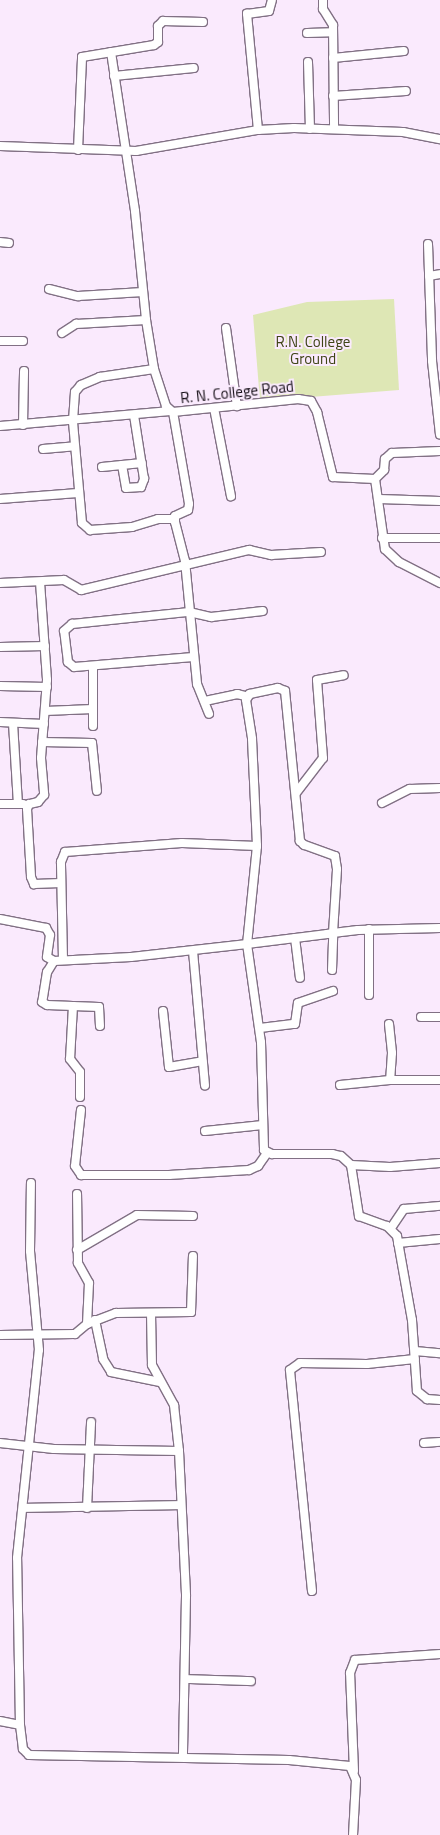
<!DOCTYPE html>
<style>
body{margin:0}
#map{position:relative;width:440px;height:1835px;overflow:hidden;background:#faeafd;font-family:"Titillium Web",sans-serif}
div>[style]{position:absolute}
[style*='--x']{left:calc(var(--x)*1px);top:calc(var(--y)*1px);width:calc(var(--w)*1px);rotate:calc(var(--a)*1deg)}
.green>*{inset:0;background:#dee7b5}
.roads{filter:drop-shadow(1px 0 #817084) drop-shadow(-1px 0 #817084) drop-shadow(0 1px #817084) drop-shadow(0 -1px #817084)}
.street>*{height:8px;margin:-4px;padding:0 4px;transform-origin:4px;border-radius:4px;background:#fff}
span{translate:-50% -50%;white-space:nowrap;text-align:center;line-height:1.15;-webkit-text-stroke:4px #faeafd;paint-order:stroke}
.park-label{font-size:15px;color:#3e4415}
.street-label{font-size:15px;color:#120b13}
</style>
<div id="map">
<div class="green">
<div style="clip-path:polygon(394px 299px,399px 390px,260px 401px,253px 315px,307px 302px)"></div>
</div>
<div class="roads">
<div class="street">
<div style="--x:323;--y:0;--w:9;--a:90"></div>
<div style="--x:323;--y:9;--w:19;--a:58"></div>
<div style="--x:333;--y:25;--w:104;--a:89.4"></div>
<div style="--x:307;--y:33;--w:25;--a:-2"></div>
<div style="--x:111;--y:52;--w:161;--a:81.4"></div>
<div style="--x:135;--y:211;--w:110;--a:84.2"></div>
<div style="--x:146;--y:320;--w:50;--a:80.7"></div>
<div style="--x:154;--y:369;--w:39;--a:72"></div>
<div style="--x:166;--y:406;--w:9;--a:41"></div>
<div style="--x:173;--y:412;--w:126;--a:-5.9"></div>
<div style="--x:298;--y:399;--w:13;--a:9"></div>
<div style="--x:311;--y:401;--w:13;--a:61"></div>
<div style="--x:317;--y:412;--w:67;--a:76.2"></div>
<div style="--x:333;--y:477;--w:42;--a:2.7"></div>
<div style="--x:375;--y:479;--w:71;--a:81.9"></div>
<div style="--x:385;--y:549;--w:19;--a:43"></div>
<div style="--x:399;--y:562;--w:46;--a:27.1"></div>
<div style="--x:333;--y:58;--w:71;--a:-5.6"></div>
<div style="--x:308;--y:62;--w:67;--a:88.3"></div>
<div style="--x:114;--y:76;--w:80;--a:-5.7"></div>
<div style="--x:333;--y:96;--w:73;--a:-3.9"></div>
<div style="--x:258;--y:130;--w:117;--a:-95.4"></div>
<div style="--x:247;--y:14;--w:22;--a:-8"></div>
<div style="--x:269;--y:11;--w:11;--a:-75"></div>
<div style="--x:0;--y:146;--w:136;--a:2.1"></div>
<div style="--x:136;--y:151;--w:124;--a:-9.8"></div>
<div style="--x:258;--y:130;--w:36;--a:-3"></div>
<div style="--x:294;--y:128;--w:109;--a:2.1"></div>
<div style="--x:403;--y:132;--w:38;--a:11"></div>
<div style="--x:78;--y:150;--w:93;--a:-87.5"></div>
<div style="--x:82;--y:57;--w:73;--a:-9.5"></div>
<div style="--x:154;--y:45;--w:5;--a:-37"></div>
<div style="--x:158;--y:42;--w:16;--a:-90"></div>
<div style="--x:158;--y:26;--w:7;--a:-45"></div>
<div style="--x:163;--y:21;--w:40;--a:1.4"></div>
<div style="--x:0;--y:242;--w:9;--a:6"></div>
<div style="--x:428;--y:244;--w:117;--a:88"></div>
<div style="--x:432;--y:361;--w:74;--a:83.8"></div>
<div style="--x:429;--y:276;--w:11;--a:-10"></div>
<div style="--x:49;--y:289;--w:30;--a:14"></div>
<div style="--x:78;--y:296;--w:65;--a:-3.5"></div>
<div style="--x:226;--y:328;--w:79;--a:82"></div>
<div style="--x:62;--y:333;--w:17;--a:-33"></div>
<div style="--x:76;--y:324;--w:70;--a:-3.3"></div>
<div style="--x:0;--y:341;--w:23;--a:0"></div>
<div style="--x:154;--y:369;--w:55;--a:171.6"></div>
<div style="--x:100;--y:377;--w:21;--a:157"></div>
<div style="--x:81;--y:385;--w:9;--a:131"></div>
<div style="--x:75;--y:392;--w:30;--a:94"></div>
<div style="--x:73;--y:422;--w:101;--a:84.9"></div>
<div style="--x:82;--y:523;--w:11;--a:41"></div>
<div style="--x:90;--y:530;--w:42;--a:-4.1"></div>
<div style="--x:132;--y:527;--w:27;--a:-17"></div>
<div style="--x:158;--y:519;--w:17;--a:0"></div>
<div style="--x:214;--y:408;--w:90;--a:79.1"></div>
<div style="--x:173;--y:412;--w:93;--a:80.1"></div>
<div style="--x:189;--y:504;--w:6;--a:99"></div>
<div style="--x:188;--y:510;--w:14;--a:155"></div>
<div style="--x:175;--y:516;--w:6;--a:90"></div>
<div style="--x:175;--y:522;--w:40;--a:75.6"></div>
<div style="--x:185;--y:561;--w:124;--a:84.4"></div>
<div style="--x:197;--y:684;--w:32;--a:68"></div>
<div style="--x:23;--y:425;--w:54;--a:-88.9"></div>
<div style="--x:0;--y:426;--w:171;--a:-5"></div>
<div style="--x:43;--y:449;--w:32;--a:-5"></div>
<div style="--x:122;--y:465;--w:23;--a:80"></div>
<div style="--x:126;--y:488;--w:15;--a:-4"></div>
<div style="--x:141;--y:487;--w:9;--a:-69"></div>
<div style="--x:144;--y:479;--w:65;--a:-98.9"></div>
<div style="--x:102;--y:467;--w:40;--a:-5.7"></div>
<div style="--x:375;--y:479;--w:13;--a:-45"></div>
<div style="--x:384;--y:470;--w:11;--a:-85"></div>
<div style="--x:385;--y:459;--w:9;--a:-41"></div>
<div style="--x:392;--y:453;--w:48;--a:-2.4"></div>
<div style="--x:0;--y:499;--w:78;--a:-4.4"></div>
<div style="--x:379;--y:499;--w:61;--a:1.9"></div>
<div style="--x:382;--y:538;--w:58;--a:0"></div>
<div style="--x:40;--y:582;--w:98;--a:85.9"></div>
<div style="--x:47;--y:680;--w:78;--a:94.4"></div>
<div style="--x:41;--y:758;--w:37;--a:85"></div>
<div style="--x:44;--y:795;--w:9;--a:131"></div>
<div style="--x:38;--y:802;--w:9;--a:167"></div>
<div style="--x:29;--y:804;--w:5;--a:112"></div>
<div style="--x:27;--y:809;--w:68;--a:86.6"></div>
<div style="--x:31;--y:877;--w:8;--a:67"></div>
<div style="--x:34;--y:884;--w:27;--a:-2"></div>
<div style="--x:0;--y:583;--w:64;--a:-2.7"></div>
<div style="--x:64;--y:580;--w:20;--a:30"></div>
<div style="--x:81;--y:590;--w:173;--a:-13.4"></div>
<div style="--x:249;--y:550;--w:23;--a:13"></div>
<div style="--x:271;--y:555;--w:50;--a:-3.4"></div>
<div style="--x:0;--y:647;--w:45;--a:-1.3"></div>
<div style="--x:193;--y:657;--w:119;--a:175.2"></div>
<div style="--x:74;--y:667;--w:8;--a:-140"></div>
<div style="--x:68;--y:662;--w:31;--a:-97"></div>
<div style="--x:64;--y:631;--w:11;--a:-41"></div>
<div style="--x:72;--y:624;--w:118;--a:-5.9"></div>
<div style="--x:189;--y:612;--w:23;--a:13"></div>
<div style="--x:211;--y:617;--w:52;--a:-6.6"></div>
<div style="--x:93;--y:666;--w:60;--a:90"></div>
<div style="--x:0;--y:686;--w:47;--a:1.2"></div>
<div style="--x:205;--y:701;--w:33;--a:-12"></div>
<div style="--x:237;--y:694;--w:9;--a:13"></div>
<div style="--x:45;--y:711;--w:48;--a:-2.4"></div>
<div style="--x:0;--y:722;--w:44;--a:2.6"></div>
<div style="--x:13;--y:723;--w:81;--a:86.5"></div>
<div style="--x:42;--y:742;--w:50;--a:1.1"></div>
<div style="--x:92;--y:743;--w:48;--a:84.1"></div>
<div style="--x:296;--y:793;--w:44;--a:-52.4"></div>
<div style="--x:323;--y:758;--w:78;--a:-94.4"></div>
<div style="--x:317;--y:680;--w:27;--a:-10"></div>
<div style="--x:382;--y:803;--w:31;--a:-27"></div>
<div style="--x:410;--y:789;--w:30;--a:-2"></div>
<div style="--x:0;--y:804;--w:23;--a:0"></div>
<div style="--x:0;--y:919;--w:47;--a:11.1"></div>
<div style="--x:46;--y:928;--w:8;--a:60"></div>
<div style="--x:50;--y:935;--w:22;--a:98"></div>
<div style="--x:47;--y:957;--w:8;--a:30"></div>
<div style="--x:54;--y:961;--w:77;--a:-3"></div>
<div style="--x:131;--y:957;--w:117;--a:-6.4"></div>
<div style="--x:247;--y:944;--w:99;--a:81.9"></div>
<div style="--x:261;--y:1042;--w:108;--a:88.4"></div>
<div style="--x:264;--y:1150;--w:9;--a:27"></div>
<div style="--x:272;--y:1154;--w:60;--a:0"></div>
<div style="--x:332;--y:1154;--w:9;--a:13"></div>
<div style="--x:341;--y:1156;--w:13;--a:42"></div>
<div style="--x:351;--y:1165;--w:52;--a:81.1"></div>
<div style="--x:359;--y:1216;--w:30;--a:20"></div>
<div style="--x:387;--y:1226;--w:14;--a:45"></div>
<div style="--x:397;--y:1236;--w:85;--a:79.9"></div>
<div style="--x:412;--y:1320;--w:71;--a:86"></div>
<div style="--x:417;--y:1391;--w:13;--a:39"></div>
<div style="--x:427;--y:1399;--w:13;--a:4"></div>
<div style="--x:295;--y:938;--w:40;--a:82.9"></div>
<div style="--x:193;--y:951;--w:135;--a:84.9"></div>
<div style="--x:63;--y:960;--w:98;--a:-91.2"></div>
<div style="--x:61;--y:862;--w:11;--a:-68"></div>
<div style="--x:65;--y:852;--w:117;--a:-4.4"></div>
<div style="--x:182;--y:843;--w:75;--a:2.3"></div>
<div style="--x:54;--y:961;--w:13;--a:122"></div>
<div style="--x:47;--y:972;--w:30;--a:99"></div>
<div style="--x:42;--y:1002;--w:6;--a:31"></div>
<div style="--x:47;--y:1005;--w:52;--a:2.2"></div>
<div style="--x:99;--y:1007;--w:19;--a:87"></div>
<div style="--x:332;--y:970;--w:37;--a:-88"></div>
<div style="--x:333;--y:933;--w:64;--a:-86.4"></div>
<div style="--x:337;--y:869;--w:13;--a:-99"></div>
<div style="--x:335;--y:856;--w:33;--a:-160"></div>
<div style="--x:304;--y:845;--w:6;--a:-135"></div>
<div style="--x:300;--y:841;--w:151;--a:-95.7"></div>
<div style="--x:285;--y:691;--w:8;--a:-157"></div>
<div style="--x:278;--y:688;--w:29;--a:168"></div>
<div style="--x:250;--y:694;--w:7;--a:124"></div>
<div style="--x:246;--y:700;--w:39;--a:81"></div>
<div style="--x:252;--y:739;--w:107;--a:87.3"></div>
<div style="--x:257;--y:846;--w:99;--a:95.8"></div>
<div style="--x:247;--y:944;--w:81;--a:-7.1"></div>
<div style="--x:327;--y:934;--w:6;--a:-9"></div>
<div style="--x:333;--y:933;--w:25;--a:-7"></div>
<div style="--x:358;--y:930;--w:82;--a:-1.4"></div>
<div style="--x:369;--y:995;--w:66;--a:-90"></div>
<div style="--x:73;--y:1006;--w:53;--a:93.2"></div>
<div style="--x:70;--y:1059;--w:16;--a:52"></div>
<div style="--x:80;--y:1072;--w:25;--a:90"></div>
<div style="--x:163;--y:1011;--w:56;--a:83.9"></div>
<div style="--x:169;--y:1067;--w:34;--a:-10"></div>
<div style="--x:421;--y:1017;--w:19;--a:0"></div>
<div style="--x:389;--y:1024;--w:29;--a:84"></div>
<div style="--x:392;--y:1053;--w:27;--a:94"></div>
<div style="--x:260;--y:1028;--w:35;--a:-7"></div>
<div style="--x:295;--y:1024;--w:21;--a:-82"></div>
<div style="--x:298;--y:1003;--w:37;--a:-19"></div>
<div style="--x:340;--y:1085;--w:50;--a:-5.7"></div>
<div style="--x:390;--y:1080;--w:50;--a:0"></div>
<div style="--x:81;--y:1110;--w:56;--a:96.1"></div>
<div style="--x:75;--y:1166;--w:11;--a:56"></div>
<div style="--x:81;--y:1175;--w:88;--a:0"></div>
<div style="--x:169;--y:1175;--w:80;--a:-3.6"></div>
<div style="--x:249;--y:1170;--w:10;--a:-24"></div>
<div style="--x:258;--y:1166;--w:16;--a:-55"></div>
<div style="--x:205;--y:1131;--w:58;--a:-5.9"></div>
<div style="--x:351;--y:1165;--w:39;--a:3"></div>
<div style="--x:390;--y:1167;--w:50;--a:-4.6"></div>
<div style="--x:391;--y:1228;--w:23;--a:-56"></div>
<div style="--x:404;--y:1209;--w:36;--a:-5"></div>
<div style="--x:398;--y:1243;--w:42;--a:-5.4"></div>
<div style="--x:77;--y:1250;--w:69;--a:-30.3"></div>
<div style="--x:137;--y:1215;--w:56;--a:1"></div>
<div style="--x:151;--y:1313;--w:52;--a:88.9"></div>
<div style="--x:152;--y:1365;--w:46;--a:61.2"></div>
<div style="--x:174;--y:1405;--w:46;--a:83.8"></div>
<div style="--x:179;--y:1451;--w:145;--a:87.2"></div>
<div style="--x:186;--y:1596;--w:161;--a:91.1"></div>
<div style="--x:95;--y:1320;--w:40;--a:78"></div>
<div style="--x:103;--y:1359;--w:15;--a:58"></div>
<div style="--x:111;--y:1372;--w:50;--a:11.5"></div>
<div style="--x:87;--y:1324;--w:31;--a:-21"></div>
<div style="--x:116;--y:1313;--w:75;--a:-0.8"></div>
<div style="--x:191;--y:1312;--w:56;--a:-88"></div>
<div style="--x:0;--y:1335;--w:75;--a:-0.8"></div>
<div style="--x:75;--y:1334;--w:16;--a:-40"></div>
<div style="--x:87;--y:1324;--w:41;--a:-87.2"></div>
<div style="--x:89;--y:1283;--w:23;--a:-119"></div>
<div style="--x:78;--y:1263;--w:69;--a:-90.8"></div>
<div style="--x:415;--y:1351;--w:25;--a:5"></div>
<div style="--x:0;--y:1443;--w:54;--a:6.3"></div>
<div style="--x:54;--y:1449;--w:125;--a:0.9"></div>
<div style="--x:424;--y:1443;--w:16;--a:-4"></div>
<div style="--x:23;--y:1508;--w:157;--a:-1.1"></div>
<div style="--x:87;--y:1508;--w:86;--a:-87.3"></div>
<div style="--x:312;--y:1591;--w:222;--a:-95.7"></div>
<div style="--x:290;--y:1370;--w:12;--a:-35"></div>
<div style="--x:300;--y:1363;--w:67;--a:0.9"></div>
<div style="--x:367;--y:1364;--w:48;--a:-5.9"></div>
<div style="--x:186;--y:1679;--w:65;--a:1.8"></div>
<div style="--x:0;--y:1721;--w:20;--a:11"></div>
<div style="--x:20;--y:1725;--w:24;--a:83"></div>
<div style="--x:23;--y:1749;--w:8;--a:45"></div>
<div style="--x:29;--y:1755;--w:260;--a:1.1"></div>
<div style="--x:289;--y:1760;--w:61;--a:5.6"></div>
<div style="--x:350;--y:1766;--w:15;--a:67"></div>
<div style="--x:356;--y:1780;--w:55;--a:93.1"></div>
<div style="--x:20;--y:1725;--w:167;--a:-91"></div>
<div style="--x:17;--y:1558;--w:209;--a:-84"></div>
<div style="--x:39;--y:1350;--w:99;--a:-95.2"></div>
<div style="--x:30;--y:1251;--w:68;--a:-89.2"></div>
<div style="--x:354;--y:1771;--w:98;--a:-92.3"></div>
<div style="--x:350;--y:1673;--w:14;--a:-69"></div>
<div style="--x:355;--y:1660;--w:85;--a:-4"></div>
</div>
</div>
<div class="park-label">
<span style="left:313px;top:350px">R.N. College<br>Ground</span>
</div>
<div class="street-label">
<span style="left:237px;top:392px;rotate:-6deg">R. N. College Road</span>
</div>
</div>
